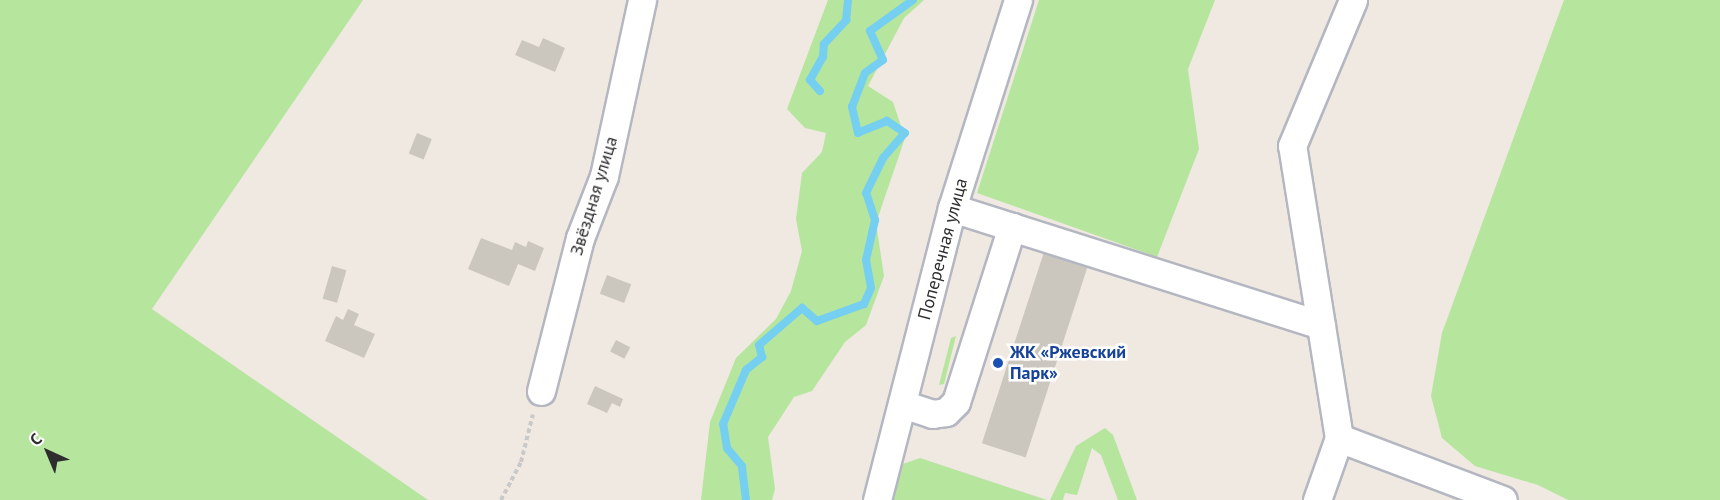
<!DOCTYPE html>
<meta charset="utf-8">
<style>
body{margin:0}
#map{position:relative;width:1720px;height:500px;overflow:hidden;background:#efe9e1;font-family:"PT Sans",sans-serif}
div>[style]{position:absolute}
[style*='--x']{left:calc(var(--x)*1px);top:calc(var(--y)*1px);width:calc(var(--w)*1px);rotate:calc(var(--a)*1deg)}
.green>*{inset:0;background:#b6e59e}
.stream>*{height:8px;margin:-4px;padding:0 4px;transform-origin:4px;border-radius:4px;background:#75cff0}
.building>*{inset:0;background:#cbc7bf;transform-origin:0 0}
.path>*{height:4px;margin-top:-2px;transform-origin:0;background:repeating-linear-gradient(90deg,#c9c9c9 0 4.5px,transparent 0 7.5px)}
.roads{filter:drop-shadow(2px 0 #b4b7c1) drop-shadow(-2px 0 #b4b7c1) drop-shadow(0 2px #b4b7c1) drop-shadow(0 -2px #b4b7c1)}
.minor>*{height:27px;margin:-13.5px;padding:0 13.5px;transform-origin:13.5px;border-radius:13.5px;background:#fff}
.dots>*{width:16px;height:16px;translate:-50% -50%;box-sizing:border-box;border:3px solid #fff;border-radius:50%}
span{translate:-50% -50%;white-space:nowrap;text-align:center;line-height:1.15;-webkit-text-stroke:5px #fff;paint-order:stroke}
.street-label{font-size:18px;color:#2e2e2e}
.transit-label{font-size:18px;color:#164399;font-weight:700}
.left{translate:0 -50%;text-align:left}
.north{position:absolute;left:18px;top:422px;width:60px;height:60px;-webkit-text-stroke:4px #fff;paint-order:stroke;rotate:316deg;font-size:16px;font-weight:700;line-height:24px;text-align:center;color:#2e2e2e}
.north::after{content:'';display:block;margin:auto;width:21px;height:27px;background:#2e2e2e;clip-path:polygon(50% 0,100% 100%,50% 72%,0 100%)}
</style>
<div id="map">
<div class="green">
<div style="clip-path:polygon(0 0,363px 0,152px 309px,428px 500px,0 500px)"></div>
<div style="clip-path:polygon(828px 0,924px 0,904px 18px,868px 86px,893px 102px,905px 138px,876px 223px,884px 276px,866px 325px,845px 342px,812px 391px,794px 397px,768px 437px,775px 489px,772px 500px,701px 500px,710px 422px,736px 358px,776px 319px,791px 291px,802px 251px,796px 219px,802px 173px,822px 152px,826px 133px,805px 128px,787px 109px)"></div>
<div style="clip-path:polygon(1039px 0,1215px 0,1188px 69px,1199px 149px,1157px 257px,977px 193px)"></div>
<div style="clip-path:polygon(1564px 0,1720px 0,1720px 500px,1568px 500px,1538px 485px,1475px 466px,1442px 438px,1431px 396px,1442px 333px)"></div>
<div style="clip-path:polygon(956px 336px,944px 384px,939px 385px,951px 338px)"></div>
<div style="clip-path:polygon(1105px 428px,1113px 435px,1137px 500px,1118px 500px,1101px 455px,1092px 448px,1077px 495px,1065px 493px,1063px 500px,1050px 500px,1076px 446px)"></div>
<div style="clip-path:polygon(920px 458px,1047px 500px,889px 500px,900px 465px)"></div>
</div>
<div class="stream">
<div style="--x:820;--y:91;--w:15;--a:-132"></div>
<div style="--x:810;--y:80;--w:26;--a:-61"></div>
<div style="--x:823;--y:57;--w:13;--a:-86"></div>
<div style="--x:824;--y:44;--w:33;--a:-47"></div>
<div style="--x:846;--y:20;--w:20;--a:-84"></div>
<div style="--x:746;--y:500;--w:34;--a:-97"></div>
<div style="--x:742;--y:466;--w:23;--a:-130"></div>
<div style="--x:727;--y:448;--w:24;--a:-99"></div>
<div style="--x:723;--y:424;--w:59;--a:-66.9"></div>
<div style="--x:746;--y:370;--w:21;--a:-39"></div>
<div style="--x:762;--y:357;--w:12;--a:-104"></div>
<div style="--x:759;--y:345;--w:57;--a:-40.7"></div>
<div style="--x:802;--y:308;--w:20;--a:41"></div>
<div style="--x:817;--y:321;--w:50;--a:-19.9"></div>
<div style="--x:864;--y:304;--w:17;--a:-66"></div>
<div style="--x:871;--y:288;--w:28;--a:-100"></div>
<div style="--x:866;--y:260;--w:41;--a:-77.3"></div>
<div style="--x:875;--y:220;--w:28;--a:-108"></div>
<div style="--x:866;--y:193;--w:39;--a:-64"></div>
<div style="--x:883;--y:158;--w:33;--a:-49"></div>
<div style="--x:905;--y:133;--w:22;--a:-146"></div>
<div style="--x:887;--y:121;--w:31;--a:158"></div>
<div style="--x:858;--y:133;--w:27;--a:-103"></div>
<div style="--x:852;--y:107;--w:36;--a:-69"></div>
<div style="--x:865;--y:73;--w:22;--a:-36"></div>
<div style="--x:883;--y:60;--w:32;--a:-114"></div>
<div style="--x:870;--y:31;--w:53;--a:-35.8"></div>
</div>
<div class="building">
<div style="clip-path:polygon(543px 38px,565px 48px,555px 72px,515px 55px,522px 40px,539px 47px)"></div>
<div style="left:417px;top:133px;width:16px;height:22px;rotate:22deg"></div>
<div style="clip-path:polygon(481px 238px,512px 250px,515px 242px,526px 247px,528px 241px,544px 248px,535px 271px,518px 264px,509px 286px,468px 269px)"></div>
<div style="left:1044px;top:252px;width:46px;height:201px;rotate:18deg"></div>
<div style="left:332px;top:266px;width:15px;height:34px;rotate:16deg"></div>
<div style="left:607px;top:275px;width:26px;height:20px;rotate:21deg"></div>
<div style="clip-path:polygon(348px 309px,359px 314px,354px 325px,375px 334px,364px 358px,325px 341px,336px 316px,343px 320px)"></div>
<div style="left:616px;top:340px;width:16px;height:13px;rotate:27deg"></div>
<div style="clip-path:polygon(595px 386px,623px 399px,620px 407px,612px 403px,607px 413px,587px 404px)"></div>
</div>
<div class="path">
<div style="--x:501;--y:500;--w:43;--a:-62.2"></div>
<div style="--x:521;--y:462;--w:49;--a:-76"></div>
</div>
<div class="roads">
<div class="minor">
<div style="--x:952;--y:208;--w:387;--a:17.6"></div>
<div style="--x:541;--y:391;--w:158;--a:-75.7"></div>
<div style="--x:580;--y:238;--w:66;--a:-68.8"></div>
<div style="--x:604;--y:176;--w:180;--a:-77.8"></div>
<div style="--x:902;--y:404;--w:32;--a:18"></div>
<div style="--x:932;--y:414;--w:14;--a:-8"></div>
<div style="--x:946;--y:412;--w:14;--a:-45"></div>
<div style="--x:956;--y:402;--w:184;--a:-72.3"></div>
<div style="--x:1339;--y:438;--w:175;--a:20.7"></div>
<div style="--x:877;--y:500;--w:301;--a:-75.6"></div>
<div style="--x:952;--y:208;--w:218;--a:-72.4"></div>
<div style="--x:1317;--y:500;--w:66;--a:-70.5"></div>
<div style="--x:1339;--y:438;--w:296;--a:-99.1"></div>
<div style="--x:1292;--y:146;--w:158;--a:-67.3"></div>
</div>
</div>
<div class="dots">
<div style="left:998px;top:363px;background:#1a4fb4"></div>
</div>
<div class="street-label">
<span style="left:594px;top:196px;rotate:-73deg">Звёздная улица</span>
<span style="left:943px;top:249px;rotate:-75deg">Поперечная улица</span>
</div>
<div class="transit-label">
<span class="left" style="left:1010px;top:363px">ЖК «Ржевский<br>Парк»</span>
</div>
<div class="north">С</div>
</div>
